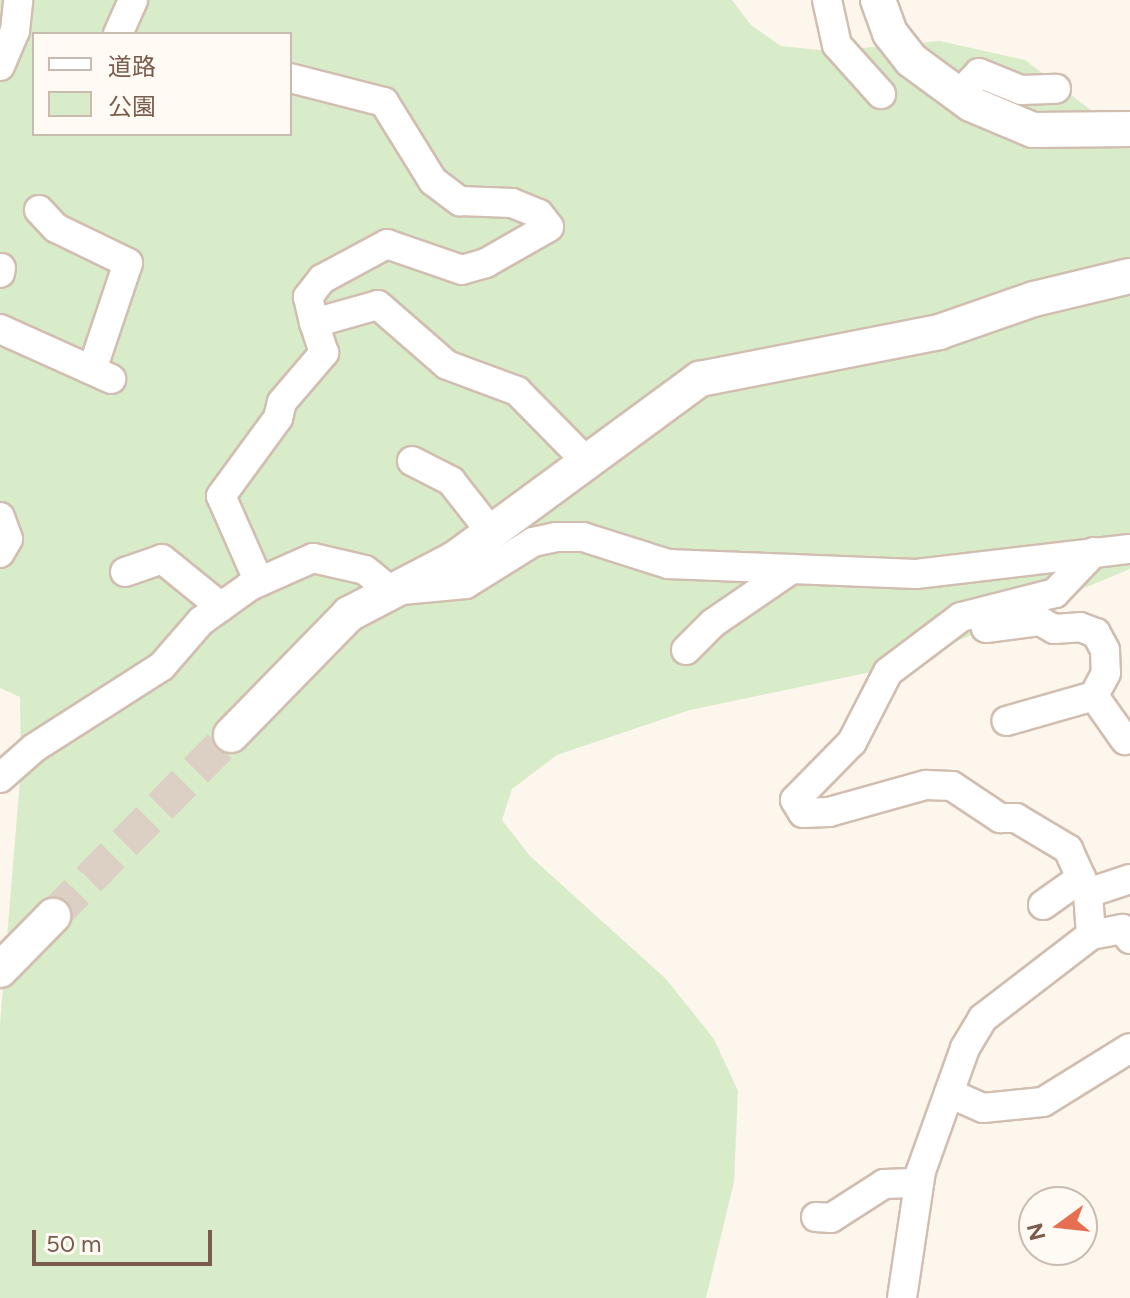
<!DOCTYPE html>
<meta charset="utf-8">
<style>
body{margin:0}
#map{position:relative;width:1130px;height:1298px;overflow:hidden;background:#fdf6ec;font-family:Figtree,"Noto Sans JP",sans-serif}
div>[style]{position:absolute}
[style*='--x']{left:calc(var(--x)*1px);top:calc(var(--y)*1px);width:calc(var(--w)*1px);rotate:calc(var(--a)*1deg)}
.green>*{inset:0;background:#d8ecc9}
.tertiary-tunnel>*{height:34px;margin-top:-17px;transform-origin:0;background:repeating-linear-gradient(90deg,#dcd0c4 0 34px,transparent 0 51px)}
.roads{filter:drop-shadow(2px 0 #d1beb0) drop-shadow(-2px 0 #d1beb0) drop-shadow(0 2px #d1beb0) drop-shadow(0 -2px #d1beb0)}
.minor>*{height:28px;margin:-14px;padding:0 14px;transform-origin:14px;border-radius:14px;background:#fff}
.tertiary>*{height:34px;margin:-17px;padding:0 17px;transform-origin:17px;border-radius:17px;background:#fff}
span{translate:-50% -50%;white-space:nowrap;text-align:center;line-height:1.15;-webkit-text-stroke:6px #fffaf3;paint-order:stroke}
.legend{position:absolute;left:32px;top:32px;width:260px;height:104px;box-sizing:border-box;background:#fffaf3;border:2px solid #cabbb1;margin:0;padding:10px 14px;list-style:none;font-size:24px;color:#7a5c4d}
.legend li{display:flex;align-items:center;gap:16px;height:40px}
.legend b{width:40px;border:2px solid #cabbb1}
.north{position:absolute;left:1018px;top:1186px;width:80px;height:80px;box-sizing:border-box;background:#fffaf3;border:2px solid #cabbb1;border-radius:50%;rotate:255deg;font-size:22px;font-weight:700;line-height:32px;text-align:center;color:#7a5c4d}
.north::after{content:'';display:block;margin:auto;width:28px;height:36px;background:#e76f51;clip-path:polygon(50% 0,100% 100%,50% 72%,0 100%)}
.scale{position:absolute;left:32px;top:1230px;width:180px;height:36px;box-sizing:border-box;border:4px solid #7a5c4d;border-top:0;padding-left:10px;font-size:24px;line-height:28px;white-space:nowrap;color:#7a5c4d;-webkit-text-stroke:6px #fffaf3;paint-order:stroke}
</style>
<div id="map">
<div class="green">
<div style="clip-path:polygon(evenodd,0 0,732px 0,751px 25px,781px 46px,828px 51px,940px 41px,1025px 60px,1104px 120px,1130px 127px,1130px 569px,895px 667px,690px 710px,557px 755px,512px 789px,502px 820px,530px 856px,666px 979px,714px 1039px,738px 1091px,734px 1182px,706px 1298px,0 1298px,0 1024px,21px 767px,20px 697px,0 688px,0 0,34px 34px,290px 34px,290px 134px,34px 134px,34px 34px)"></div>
</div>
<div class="tertiary-tunnel">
<div style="--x:53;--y:916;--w:254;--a:-45.5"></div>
</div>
<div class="roads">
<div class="minor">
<div style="--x:827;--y:0;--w:46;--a:77.5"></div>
<div style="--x:837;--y:45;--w:66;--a:48.1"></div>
<div style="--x:118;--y:34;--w:37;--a:-66"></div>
<div style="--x:0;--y:66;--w:38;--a:-67"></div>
<div style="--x:15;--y:31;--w:31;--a:-84"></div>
<div style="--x:290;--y:78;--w:97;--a:14.3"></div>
<div style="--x:384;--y:102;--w:93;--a:58.2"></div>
<div style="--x:433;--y:181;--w:34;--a:37"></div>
<div style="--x:460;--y:201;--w:52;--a:2.2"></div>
<div style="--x:512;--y:203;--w:29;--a:22"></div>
<div style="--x:539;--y:214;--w:16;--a:52"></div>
<div style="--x:549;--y:227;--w:73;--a:150.3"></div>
<div style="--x:486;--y:263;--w:25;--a:164"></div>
<div style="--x:462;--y:270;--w:79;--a:-160.9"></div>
<div style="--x:387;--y:244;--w:74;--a:151.7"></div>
<div style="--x:322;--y:279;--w:23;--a:128"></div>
<div style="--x:308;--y:297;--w:27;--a:77"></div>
<div style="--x:314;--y:323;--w:66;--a:-15.7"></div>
<div style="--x:378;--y:305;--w:91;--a:41"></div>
<div style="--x:447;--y:365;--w:75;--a:20.4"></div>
<div style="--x:517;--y:391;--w:98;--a:45.4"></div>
<div style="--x:958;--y:95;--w:30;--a:-46"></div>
<div style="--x:979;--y:73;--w:45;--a:22"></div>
<div style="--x:1021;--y:90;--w:35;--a:-2"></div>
<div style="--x:39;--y:210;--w:25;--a:47"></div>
<div style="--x:56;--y:228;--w:80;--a:25.9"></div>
<div style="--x:128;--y:263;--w:113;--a:108.6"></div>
<div style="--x:0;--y:273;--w:5;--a:-79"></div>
<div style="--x:0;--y:329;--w:122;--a:24.2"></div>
<div style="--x:412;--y:461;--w:44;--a:27.1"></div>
<div style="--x:451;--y:481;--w:65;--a:51.9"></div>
<div style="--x:0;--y:517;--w:23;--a:70"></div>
<div style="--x:8;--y:539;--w:16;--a:120"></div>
<div style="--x:1094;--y:552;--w:57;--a:133.6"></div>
<div style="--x:1055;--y:593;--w:97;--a:165.7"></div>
<div style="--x:961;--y:617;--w:91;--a:143"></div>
<div style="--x:888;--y:672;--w:79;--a:117.2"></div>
<div style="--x:852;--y:742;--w:81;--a:134.5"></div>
<div style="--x:795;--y:800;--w:15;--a:58"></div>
<div style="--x:803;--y:813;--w:26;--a:-2"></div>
<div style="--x:829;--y:812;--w:101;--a:-15.6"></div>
<div style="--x:926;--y:785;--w:26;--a:2"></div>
<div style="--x:952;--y:786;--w:58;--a:33.7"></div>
<div style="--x:1000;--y:818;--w:16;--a:0"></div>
<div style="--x:1016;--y:818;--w:61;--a:30.8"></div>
<div style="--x:1068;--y:849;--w:48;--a:65.6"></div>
<div style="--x:1088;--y:893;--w:42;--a:85.9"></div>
<div style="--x:1091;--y:935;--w:32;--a:-11"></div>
<div style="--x:1122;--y:929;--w:13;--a:51"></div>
<div style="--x:125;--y:572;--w:39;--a:-19"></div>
<div style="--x:162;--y:559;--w:76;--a:39.1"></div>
<div style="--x:259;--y:582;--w:94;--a:-113.8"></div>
<div style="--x:221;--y:496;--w:97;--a:-53.8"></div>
<div style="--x:278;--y:418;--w:16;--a:-76"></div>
<div style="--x:282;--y:402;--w:65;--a:-49.4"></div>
<div style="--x:324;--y:353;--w:32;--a:-108"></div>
<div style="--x:983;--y:617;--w:11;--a:75"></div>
<div style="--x:986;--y:628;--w:54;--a:-7.4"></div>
<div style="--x:1040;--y:621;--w:16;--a:30"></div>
<div style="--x:1054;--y:629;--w:26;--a:-4"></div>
<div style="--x:1080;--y:627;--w:17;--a:21"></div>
<div style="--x:1096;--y:633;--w:19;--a:62"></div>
<div style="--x:1105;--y:650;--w:23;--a:88"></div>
<div style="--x:1106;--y:673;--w:26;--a:118"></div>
<div style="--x:1094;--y:696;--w:91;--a:164.1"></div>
<div style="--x:686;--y:650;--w:38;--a:-45"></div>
<div style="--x:713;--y:623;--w:96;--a:-34.4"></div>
<div style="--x:1094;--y:696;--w:54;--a:54.8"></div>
<div style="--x:0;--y:778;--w:45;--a:-41.4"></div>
<div style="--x:34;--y:748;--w:152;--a:-32.6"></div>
<div style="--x:162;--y:666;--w:60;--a:-49.1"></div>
<div style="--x:201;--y:621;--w:60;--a:-35.5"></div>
<div style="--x:250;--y:586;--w:69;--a:-24"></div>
<div style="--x:313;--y:558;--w:53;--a:13"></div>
<div style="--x:365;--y:570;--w:33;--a:39"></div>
<div style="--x:391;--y:591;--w:75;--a:-5.3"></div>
<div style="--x:466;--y:584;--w:79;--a:-32.1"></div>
<div style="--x:533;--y:542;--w:24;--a:-12"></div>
<div style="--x:556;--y:537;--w:27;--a:0"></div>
<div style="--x:583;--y:537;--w:89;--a:17.6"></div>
<div style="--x:668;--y:564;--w:248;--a:2.3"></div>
<div style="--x:916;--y:574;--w:215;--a:-6.7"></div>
<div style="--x:1088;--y:893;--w:44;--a:-18.4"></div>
<div style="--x:1043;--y:905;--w:47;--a:-35.4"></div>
<div style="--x:949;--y:1093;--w:37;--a:24"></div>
<div style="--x:983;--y:1108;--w:60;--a:-5.7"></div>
<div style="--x:1043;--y:1102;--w:102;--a:-31.8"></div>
<div style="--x:816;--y:1217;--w:15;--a:4"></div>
<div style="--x:831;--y:1218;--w:63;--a:-32.7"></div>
<div style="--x:884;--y:1184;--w:35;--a:-2"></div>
<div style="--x:902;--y:1298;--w:128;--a:-81.5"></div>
<div style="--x:921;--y:1171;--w:131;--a:-70.3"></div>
<div style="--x:965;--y:1048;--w:35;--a:-59"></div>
<div style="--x:983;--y:1018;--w:136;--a:-37.5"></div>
</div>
<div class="tertiary">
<div style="--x:878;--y:0;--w:35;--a:70"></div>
<div style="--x:890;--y:33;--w:34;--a:52"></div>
<div style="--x:911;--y:60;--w:74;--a:36.3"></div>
<div style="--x:971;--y:104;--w:67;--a:22.8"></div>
<div style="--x:1033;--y:130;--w:97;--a:-0.6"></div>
<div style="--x:231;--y:735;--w:169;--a:-45.7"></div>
<div style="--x:349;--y:614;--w:121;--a:-27.6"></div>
<div style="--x:456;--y:558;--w:303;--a:-36.3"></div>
<div style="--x:700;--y:379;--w:244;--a:-11.1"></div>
<div style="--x:939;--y:332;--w:101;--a:-19.2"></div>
<div style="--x:1034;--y:299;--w:99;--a:-13.5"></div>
<div style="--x:0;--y:970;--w:76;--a:-45.5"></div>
</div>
</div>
<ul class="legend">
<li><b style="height:10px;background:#fff"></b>道路</li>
<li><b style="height:22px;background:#d8ecc9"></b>公園</li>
</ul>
<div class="north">N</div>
<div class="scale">50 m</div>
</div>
